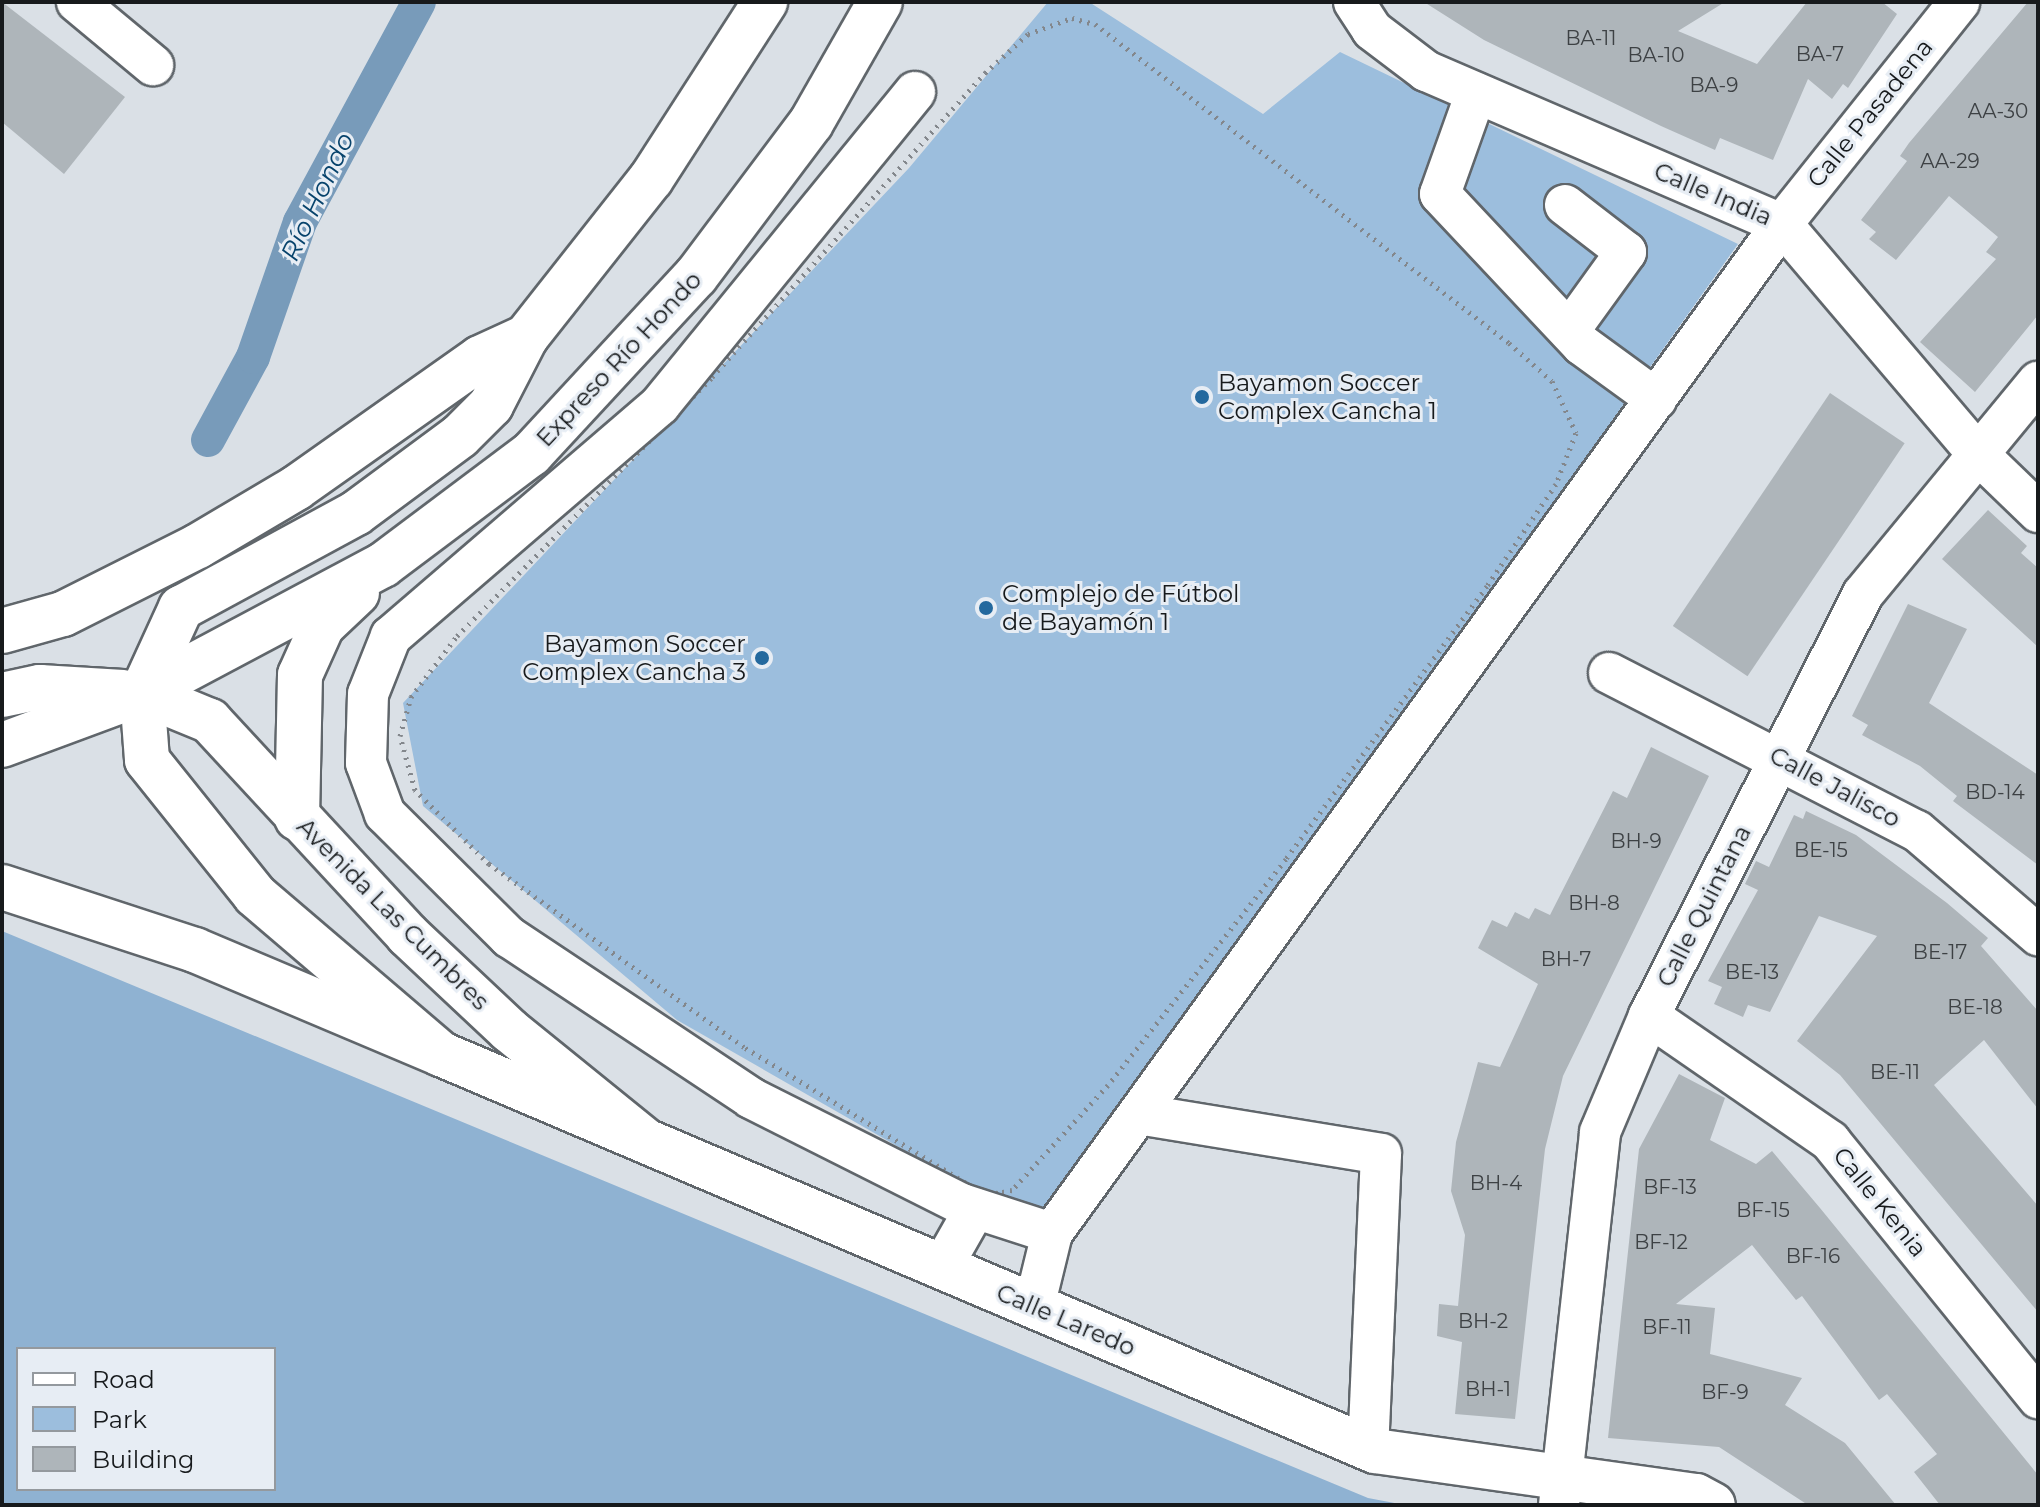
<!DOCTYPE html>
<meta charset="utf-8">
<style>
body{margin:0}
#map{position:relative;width:2040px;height:1507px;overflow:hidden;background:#dae0e6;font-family:Montserrat,sans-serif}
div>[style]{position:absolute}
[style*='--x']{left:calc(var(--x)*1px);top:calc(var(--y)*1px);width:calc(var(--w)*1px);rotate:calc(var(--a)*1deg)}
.green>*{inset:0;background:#9cbedd}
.forest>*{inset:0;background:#8fb2d2}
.canal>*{height:34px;margin:-17px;padding:0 17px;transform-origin:17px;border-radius:17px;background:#789bba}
.building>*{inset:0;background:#aeb5ba;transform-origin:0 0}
.path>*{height:5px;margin-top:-2.5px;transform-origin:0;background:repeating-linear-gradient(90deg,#83878c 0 2px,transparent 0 8px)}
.roads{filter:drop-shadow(2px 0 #60666b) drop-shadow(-2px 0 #60666b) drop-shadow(0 2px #60666b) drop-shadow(0 -2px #60666b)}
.minor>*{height:40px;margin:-20px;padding:0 20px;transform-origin:20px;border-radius:20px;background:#fff}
.major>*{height:44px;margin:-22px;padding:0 22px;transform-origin:22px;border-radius:22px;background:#fff}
.highway>*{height:44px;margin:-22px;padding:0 22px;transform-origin:22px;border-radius:22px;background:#fff}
.dots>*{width:22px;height:22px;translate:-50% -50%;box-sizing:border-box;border:4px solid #e7edf4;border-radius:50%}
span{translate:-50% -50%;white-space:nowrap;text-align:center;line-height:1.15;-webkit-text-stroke:6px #e7edf4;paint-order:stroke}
.number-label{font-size:20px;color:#3d4144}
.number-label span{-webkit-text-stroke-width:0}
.street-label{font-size:24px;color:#171a1c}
.poi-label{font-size:24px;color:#171a1c}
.left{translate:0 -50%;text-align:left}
.right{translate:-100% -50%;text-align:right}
.water-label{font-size:26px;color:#07436c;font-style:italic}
.frame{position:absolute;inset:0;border:4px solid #171a1c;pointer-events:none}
.legend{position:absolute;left:16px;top:1347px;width:260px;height:144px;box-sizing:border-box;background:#e7edf4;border:2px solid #94999e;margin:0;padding:10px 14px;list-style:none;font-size:24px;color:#171a1c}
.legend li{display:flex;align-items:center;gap:16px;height:40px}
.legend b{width:40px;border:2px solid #94999e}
</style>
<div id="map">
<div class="green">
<div style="clip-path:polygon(1048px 2px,1089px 2px,1263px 114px,1340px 52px,1738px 244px,1037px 1226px,677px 1020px,423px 806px,403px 703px,909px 168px)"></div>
</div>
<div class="forest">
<div style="clip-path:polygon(evenodd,2px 931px,1368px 1498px,1405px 1505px,2px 1505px,2px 931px,18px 1349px,274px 1349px,274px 1489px,18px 1489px,18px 1349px)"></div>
</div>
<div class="canal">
<div style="--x:208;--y:440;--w:94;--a:-61.5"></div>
<div style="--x:253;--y:357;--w:143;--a:-70.8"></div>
<div style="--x:300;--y:222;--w:250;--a:-61.6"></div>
</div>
<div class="building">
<div style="clip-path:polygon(2px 2px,125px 97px,64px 174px,2px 122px)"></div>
<div style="clip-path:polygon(1424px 2px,1725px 2px,1678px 31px,1757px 64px,1807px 2px,1882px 2px,1897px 14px,1848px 88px,1843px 84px,1832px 99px,1808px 79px,1773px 160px,1720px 138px,1715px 150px,1661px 126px,1484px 40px)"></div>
<div style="clip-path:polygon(2028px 2px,2038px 2px,2038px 315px,1975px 392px,1920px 342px,1996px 259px,1986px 252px,1998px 237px,1949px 196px,1896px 260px,1869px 239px,1876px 232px,1861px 220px,1907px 161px,1900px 156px,1909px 143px)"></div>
<div style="left:1830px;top:393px;width:90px;height:281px;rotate:34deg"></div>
<div style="clip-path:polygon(1988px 510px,2027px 546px,2021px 553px,2038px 568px,2038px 647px,1942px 559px)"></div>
<div style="clip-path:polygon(1908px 604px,1967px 629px,1929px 703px,2038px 775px,2038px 865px,1953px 801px,1957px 796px,1920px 766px,1862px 735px,1868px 725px,1852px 716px)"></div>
<div style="clip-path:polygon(1651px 747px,1709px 776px,1563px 1076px,1545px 1149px,1515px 1419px,1455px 1414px,1462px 1342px,1437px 1336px,1439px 1304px,1458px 1306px,1465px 1235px,1451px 1191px,1456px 1142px,1478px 1062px,1500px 1067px,1538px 984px,1478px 948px,1492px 920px,1507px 927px,1515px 912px,1529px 919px,1535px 908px,1550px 915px,1613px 791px,1627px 798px)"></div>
<div style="clip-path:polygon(1806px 811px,1856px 835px,1947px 903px,1988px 938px,1981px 946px,2038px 1011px,2038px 1109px,1984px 1040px,1934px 1085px,2038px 1206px,2038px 1312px,1840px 1075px,1797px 1041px,1877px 936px,1819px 916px,1770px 1012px,1748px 1005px,1743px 1017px,1714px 1004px,1722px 987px,1708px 981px,1758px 890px,1745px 884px,1756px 861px,1769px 867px,1794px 815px,1803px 819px)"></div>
<div style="clip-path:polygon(1679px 1074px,1725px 1098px,1710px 1140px,1756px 1164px,1772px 1151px,1820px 1208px,2038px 1475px,2038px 1505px,1940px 1505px,1914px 1472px,1937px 1454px,1887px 1394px,1879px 1400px,1802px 1296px,1796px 1300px,1752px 1245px,1676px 1304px,1715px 1308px,1710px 1354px,1802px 1378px,1785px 1405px,1845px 1443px,1896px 1505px,1808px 1505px,1719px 1447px,1608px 1438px,1639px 1149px)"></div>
</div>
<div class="path">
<div style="--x:1072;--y:18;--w:24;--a:15"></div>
<div style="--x:1095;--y:24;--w:523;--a:37.62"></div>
<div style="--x:1509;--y:343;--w:57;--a:41.5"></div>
<div style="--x:1552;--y:381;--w:57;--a:65.2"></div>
<div style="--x:1576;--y:433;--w:55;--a:111.4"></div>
<div style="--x:1556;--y:484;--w:123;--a:124.1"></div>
<div style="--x:1487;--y:586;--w:339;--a:126.4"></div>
<div style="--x:1286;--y:859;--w:288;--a:128.2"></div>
<div style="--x:1108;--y:1085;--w:142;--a:132.4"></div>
<div style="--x:1012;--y:1190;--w:14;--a:168"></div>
<div style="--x:998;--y:1193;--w:19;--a:-174"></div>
<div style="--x:979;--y:1191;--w:276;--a:-148.5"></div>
<div style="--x:744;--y:1047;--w:314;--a:-144.3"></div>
<div style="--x:489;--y:864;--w:105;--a:-135"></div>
<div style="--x:415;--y:790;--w:56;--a:-105.5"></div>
<div style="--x:400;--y:736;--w:41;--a:-74.2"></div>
<div style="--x:411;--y:697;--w:76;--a:-53"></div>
<div style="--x:457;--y:636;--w:363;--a:-45.4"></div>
<div style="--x:712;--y:377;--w:409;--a:-48.1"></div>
<div style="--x:985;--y:73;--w:58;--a:-42.2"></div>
<div style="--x:1028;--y:34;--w:47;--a:-20"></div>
</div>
<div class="roads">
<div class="minor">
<div style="--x:77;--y:2;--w:99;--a:39.7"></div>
<div style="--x:1354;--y:2;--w:33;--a:57"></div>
<div style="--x:1372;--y:30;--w:68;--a:37.2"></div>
<div style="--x:1426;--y:71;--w:387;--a:23.3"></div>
<div style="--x:1782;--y:224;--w:301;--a:49.6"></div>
<div style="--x:1977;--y:453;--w:85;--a:44"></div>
<div style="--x:915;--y:92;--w:404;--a:129.2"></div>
<div style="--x:660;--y:405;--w:355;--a:139.3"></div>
<div style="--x:391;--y:636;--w:62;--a:111.6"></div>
<div style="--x:368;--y:694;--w:69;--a:91.7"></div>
<div style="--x:366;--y:763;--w:54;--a:69.6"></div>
<div style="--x:385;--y:814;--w:175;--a:44.8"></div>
<div style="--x:509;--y:937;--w:291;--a:33.6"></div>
<div style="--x:751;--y:1098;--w:236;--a:26.7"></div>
<div style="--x:962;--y:1204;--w:95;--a:17.9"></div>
<div style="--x:1476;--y:93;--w:107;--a:109.6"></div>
<div style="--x:1440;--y:194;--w:207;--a:46.8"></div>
<div style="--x:1582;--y:345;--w:92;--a:36.1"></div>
<div style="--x:1565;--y:205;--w:77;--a:37.6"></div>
<div style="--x:1626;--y:252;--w:97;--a:125.8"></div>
<div style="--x:1609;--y:673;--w:346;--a:27.2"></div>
<div style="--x:1917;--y:831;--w:160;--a:40.7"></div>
<div style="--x:1649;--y:1016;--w:220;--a:34.6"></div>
<div style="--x:1830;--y:1141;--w:331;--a:51"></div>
<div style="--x:1144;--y:1115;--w:240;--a:9.3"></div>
<div style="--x:1381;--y:1154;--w:294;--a:92.5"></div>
<div style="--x:942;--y:1267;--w:67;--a:-60.4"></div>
<div style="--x:1034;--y:1307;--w:76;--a:-76.3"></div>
<div style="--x:1052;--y:1233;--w:1245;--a:-54.11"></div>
<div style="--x:1782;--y:224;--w:284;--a:-51.4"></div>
<div style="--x:1559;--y:1505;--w:375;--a:-83.7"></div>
<div style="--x:1600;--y:1132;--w:126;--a:-67.1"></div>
<div style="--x:1649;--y:1016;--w:473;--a:-63.1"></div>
<div style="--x:1863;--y:594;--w:275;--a:-50.5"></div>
</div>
<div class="major">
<div style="--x:646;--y:1141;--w:176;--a:-141"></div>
<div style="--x:509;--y:1030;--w:139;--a:-136.8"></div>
<div style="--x:408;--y:935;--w:292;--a:-132.8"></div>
<div style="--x:210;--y:721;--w:74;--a:-157.6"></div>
<div style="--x:142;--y:693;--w:67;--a:85.7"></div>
<div style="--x:147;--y:760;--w:173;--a:51.3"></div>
<div style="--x:255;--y:895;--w:245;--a:40.5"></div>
<div style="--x:441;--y:1054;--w:1015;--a:23.03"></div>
<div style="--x:1375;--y:1451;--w:324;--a:8"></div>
<div style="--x:1696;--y:1496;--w:19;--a:28"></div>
</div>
<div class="highway">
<div style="--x:2;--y:631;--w:63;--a:-15.6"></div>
<div style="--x:63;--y:614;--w:151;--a:-26.7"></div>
<div style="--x:198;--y:546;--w:114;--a:-30.6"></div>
<div style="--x:296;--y:488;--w:225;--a:-35.2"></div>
<div style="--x:480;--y:358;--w:51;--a:-24.5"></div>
<div style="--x:526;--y:337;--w:201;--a:-51.7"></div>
<div style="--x:651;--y:179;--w:211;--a:-57.2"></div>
<div style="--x:142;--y:693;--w:94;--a:-65.4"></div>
<div style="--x:181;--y:608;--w:199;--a:-28.5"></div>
<div style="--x:356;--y:513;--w:129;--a:-36.5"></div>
<div style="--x:460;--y:436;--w:44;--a:-45"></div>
<div style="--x:491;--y:405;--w:76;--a:-62.8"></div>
<div style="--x:2;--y:695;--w:39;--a:-12"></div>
<div style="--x:40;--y:687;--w:83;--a:3.4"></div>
<div style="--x:2;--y:745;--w:149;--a:-20.4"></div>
<div style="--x:142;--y:693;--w:273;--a:-28"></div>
<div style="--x:383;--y:565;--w:185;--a:-36.9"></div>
<div style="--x:531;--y:454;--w:243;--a:-47.2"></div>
<div style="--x:696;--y:276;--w:191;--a:-53.1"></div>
<div style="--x:811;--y:123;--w:139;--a:-60.3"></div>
<div style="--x:297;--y:818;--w:143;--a:-88.8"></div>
<div style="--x:300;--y:675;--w:54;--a:-65.8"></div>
<div style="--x:322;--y:626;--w:48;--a:-43.3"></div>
<div style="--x:2;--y:887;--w:203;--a:18.1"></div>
<div style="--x:195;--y:950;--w:267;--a:22.9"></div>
</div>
</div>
<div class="dots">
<div style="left:1202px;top:397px;background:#24699e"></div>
<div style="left:986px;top:608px;background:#24699e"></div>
<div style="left:762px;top:658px;background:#24699e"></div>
</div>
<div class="number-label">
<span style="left:1591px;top:38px">BA-11</span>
<span style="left:1820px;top:54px">BA-7</span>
<span style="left:1656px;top:55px">BA-10</span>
<span style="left:1714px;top:85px">BA-9</span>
<span style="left:1998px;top:111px">AA-30</span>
<span style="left:1950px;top:161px">AA-29</span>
<span style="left:1995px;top:792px">BD-14</span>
<span style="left:1636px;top:841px">BH-9</span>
<span style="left:1821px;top:850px">BE-15</span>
<span style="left:1594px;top:903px">BH-8</span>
<span style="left:1940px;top:952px">BE-17</span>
<span style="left:1566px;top:959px">BH-7</span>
<span style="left:1752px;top:972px">BE-13</span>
<span style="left:1975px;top:1007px">BE-18</span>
<span style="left:1895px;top:1072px">BE-11</span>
<span style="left:1496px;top:1183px">BH-4</span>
<span style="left:1670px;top:1187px">BF-13</span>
<span style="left:1763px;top:1210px">BF-15</span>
<span style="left:1661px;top:1242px">BF-12</span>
<span style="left:1813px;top:1256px">BF-16</span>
<span style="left:1483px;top:1321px">BH-2</span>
<span style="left:1667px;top:1327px">BF-11</span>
<span style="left:1488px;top:1389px">BH-1</span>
<span style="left:1725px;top:1392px">BF-9</span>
</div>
<div class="street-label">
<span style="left:1870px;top:113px;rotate:-51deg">Calle Pasadena</span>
<span style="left:1713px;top:194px;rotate:23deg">Calle India</span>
<span style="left:619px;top:359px;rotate:-47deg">Expreso Río Hondo</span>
<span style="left:1835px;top:787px;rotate:28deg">Calle Jalisco</span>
<span style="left:1704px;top:906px;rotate:-63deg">Calle Quintana</span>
<span style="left:393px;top:914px;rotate:45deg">Avenida Las Cumbres</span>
<span style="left:1880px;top:1202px;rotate:51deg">Calle Kenia</span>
<span style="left:1066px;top:1320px;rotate:23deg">Calle Laredo</span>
</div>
<div class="poi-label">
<span class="left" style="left:1218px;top:397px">Bayamon Soccer<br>Complex Cancha 1</span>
<span class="left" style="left:1002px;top:608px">Complejo de Fútbol<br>de Bayamón 1</span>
<span class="right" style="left:746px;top:658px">Bayamon Soccer<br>Complex Cancha 3</span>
</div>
<div class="water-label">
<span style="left:318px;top:197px;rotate:-65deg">Río Hondo</span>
</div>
<div class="frame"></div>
<ul class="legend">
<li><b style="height:10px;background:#fff"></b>Road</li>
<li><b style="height:22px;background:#9cbedd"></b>Park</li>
<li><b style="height:22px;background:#aeb5ba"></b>Building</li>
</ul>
</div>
